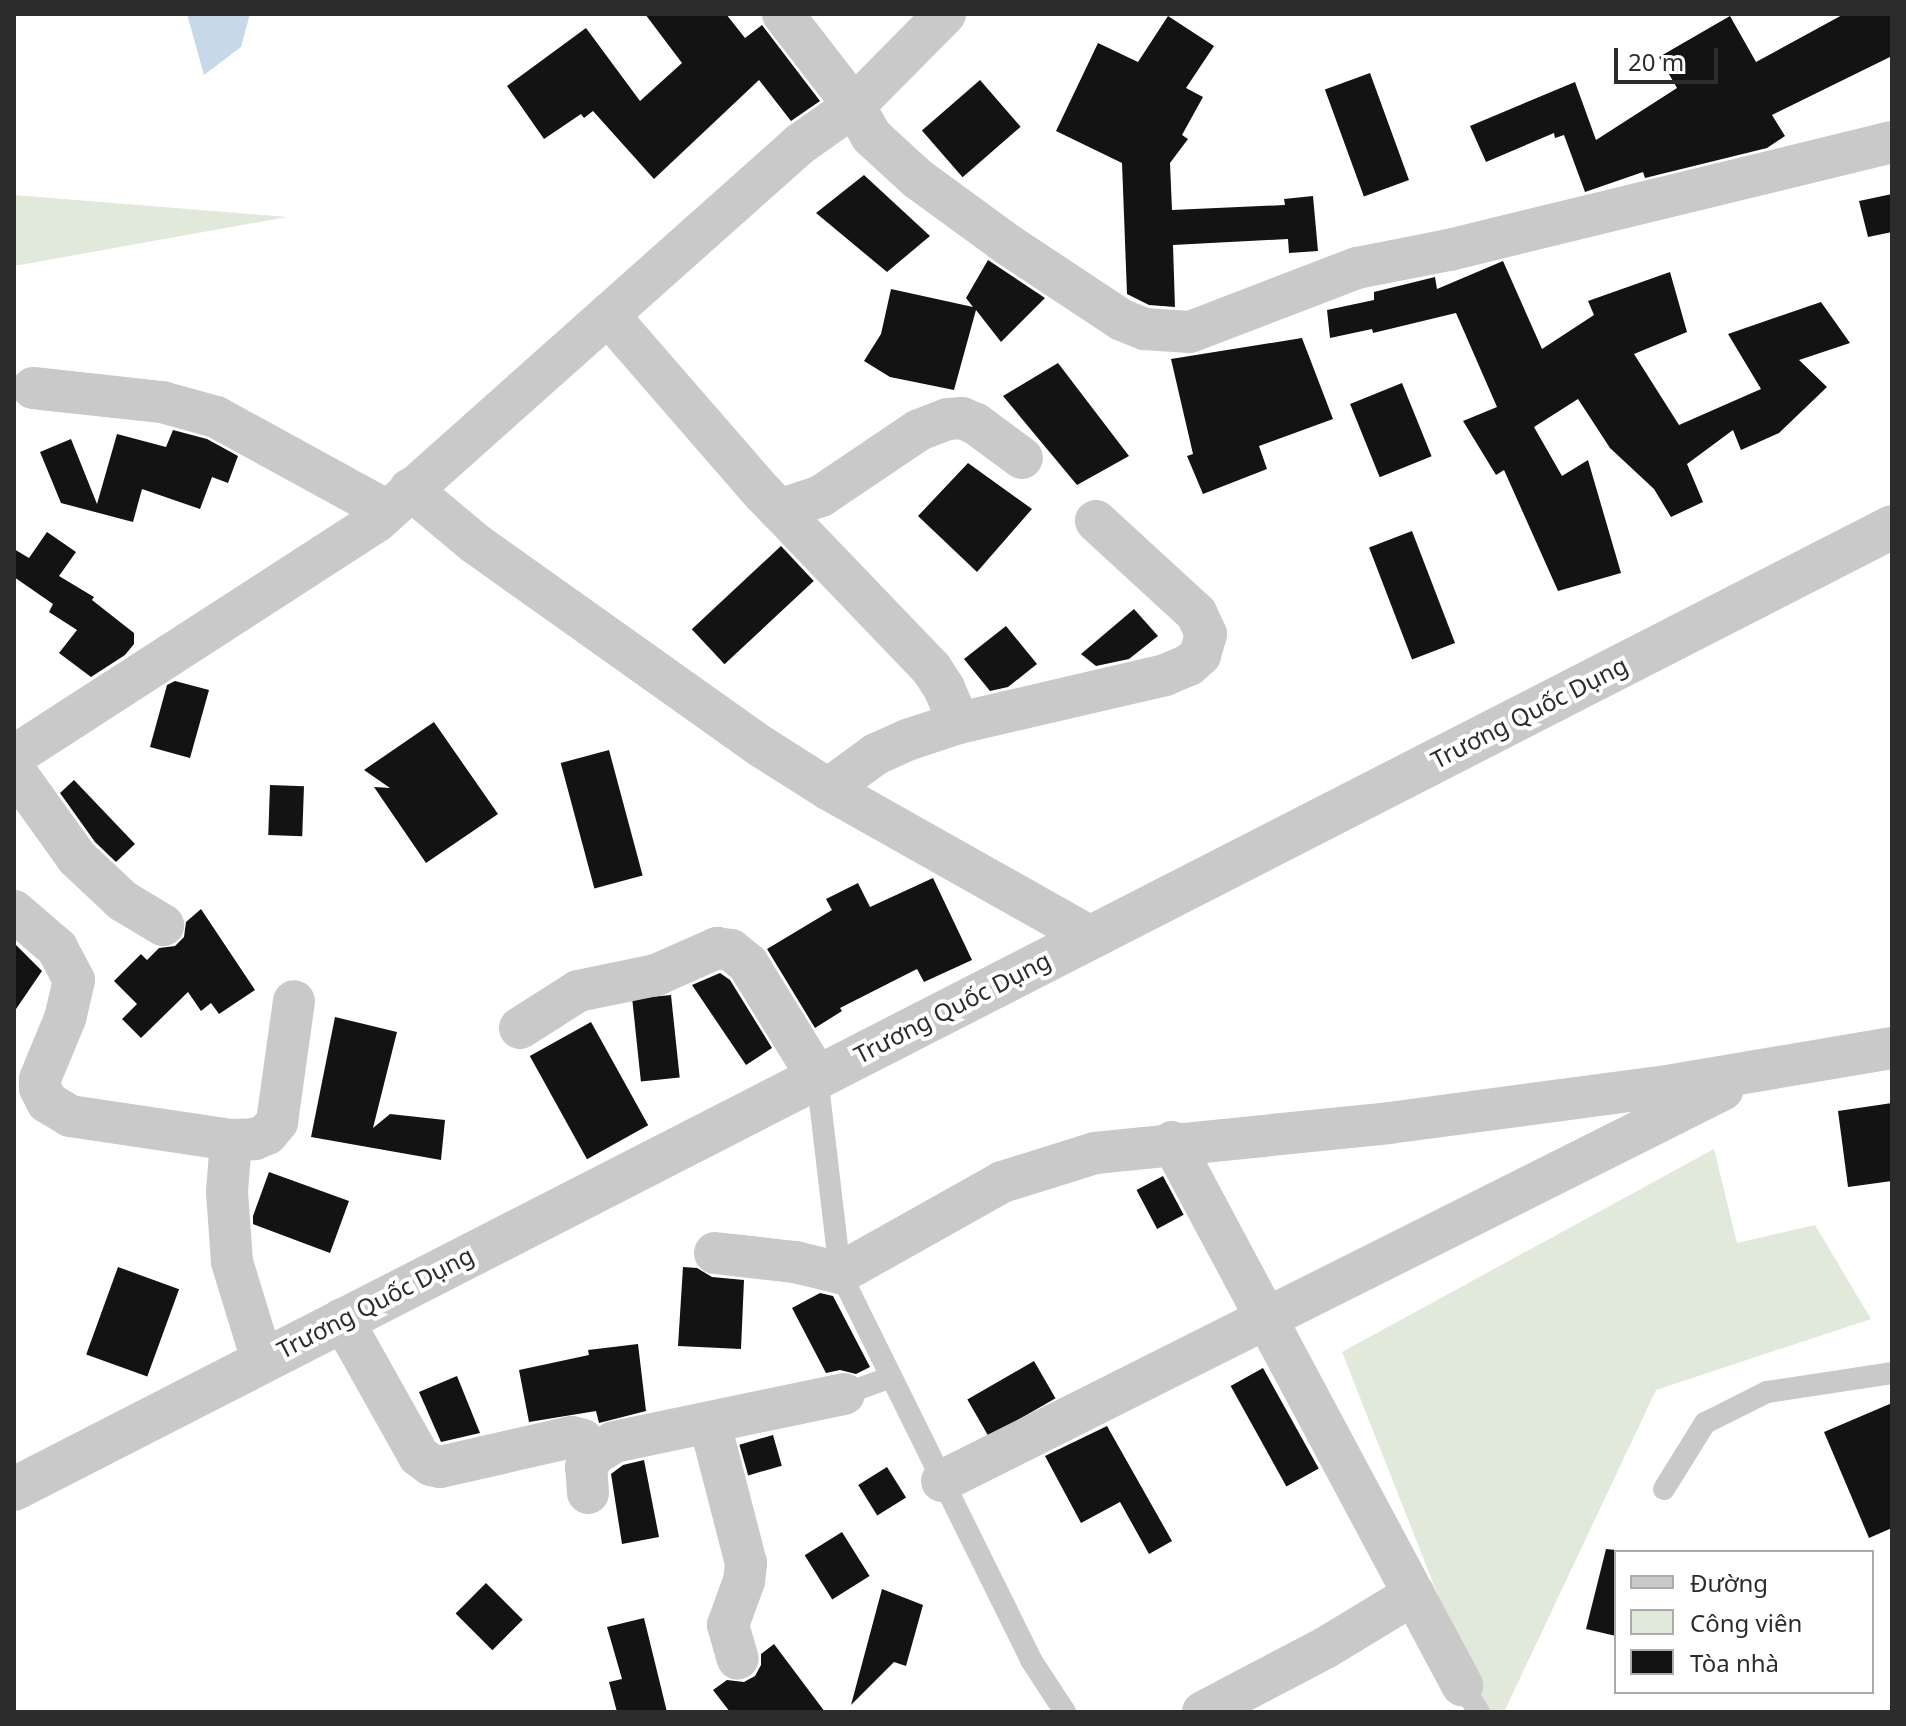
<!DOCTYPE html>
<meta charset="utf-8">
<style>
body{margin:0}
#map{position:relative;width:1906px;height:1726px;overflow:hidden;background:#fff;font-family:"Noto Sans",sans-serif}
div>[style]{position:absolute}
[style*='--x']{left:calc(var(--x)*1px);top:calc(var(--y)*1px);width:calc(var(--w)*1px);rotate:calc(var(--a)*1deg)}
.green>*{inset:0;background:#e1e9da}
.water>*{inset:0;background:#c7d9e9}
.building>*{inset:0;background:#131313;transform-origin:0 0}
.service>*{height:22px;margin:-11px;padding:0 11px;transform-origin:11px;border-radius:11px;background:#c9c9c9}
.minor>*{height:42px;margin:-21px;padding:0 21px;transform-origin:21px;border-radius:21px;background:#c9c9c9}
.tertiary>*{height:44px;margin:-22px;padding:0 22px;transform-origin:22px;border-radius:22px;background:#c9c9c9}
span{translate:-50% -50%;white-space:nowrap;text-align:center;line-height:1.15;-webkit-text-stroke:8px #fff;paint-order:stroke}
.street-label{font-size:24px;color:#2c2c2c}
.frame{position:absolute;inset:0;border:16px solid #2c2c2c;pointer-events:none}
.legend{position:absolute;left:1614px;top:1550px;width:260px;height:144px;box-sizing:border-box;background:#fff;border:2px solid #ababab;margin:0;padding:10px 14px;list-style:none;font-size:24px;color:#2c2c2c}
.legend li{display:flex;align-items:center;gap:16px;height:40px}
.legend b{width:40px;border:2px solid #ababab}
.scale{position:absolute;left:1614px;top:48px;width:104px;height:36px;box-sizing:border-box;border:4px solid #2c2c2c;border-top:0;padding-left:10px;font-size:24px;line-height:28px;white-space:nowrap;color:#2c2c2c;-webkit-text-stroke:6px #fff;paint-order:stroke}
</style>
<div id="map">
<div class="green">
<div style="clip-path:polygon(14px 195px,287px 217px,14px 266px)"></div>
<div style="clip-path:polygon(1714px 1149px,1737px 1243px,1815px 1225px,1871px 1319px,1656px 1390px,1504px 1712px,1484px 1712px,1342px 1352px)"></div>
</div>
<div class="water">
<div style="clip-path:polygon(187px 14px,250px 14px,241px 47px,204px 75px)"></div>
</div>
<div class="building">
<div style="clip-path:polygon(645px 14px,726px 14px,745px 38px,762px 25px,820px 101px,791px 121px,759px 80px,654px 179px,593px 111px,584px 118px,581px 114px,544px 139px,507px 86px,586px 28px,640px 101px,682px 63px)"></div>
<div style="clip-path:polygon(1844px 14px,1892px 14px,1892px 56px,1772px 115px,1785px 136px,1767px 148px,1645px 178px,1643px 172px,1585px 192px,1564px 135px,1555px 138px,1554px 133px,1486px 162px,1470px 126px,1575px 82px,1596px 140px,1677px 88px,1659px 57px,1730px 16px,1756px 62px)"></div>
<div style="clip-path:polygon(1168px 16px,1214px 46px,1186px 88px,1203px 97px,1182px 135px,1188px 139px,1170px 163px,1172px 210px,1285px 205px,1284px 199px,1313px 196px,1318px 251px,1289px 253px,1288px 239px,1173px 245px,1175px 307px,1149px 305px,1127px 294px,1122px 163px,1056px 131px,1098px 43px,1138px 62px)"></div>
<div style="left:1370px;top:73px;width:114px;height:48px;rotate:70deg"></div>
<div style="left:980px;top:80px;width:62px;height:77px;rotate:49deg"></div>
<div style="clip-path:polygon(864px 175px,930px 236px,887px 272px,816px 213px)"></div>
<div style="clip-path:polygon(1892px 194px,1892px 232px,1868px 237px,1859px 201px)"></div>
<div style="clip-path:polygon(988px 260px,1045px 298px,1001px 342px,976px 310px,954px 390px,890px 377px,864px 361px,881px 334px,891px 289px,973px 307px,966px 298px)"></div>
<div style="clip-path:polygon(1503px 261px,1542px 349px,1594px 315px,1588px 301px,1670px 272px,1687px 332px,1634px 354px,1679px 425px,1761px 389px,1728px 334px,1821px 302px,1850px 343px,1799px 360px,1827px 387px,1779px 433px,1741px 450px,1733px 430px,1687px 464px,1703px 502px,1671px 517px,1654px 489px,1610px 448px,1578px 399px,1534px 427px,1562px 476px,1588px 460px,1621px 573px,1558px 591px,1504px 470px,1496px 475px,1463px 421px,1497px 407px,1456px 313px,1373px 333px,1372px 329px,1330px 338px,1327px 310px,1374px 300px,1374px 292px,1435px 277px,1437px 289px)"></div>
<div style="clip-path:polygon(1302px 338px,1333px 419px,1259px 446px,1267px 469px,1203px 494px,1187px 456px,1193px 454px,1171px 359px)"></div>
<div style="clip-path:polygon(1058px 363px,1129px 456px,1077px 485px,1003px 396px)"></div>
<div style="left:1402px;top:383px;width:79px;height:56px;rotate:68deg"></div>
<div style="clip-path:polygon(173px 430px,207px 439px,238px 456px,228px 483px,212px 477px,200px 509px,142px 489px,133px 522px,61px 503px,40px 452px,71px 439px,97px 504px,117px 434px,166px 447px)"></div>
<div style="clip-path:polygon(968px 463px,1032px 509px,977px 572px,918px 516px)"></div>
<div style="left:1412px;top:531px;width:120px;height:46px;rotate:69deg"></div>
<div style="clip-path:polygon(47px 532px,76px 552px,59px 576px,94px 597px,92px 600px,134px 633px,134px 644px,125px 655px,91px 677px,59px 653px,77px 630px,49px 612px,53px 604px,14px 577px,14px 549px,29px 558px)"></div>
<div style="left:781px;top:546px;width:48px;height:122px;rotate:47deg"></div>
<div style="clip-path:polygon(1134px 609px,1158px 636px,1129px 659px,1096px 666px,1081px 654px)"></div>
<div style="clip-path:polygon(1006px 626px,1037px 664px,1008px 687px,990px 691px,964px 659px)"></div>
<div style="clip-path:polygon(175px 681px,209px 690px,190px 758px,150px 747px,167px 685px)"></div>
<div style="clip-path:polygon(434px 722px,498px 814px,426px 863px,374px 787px,390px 788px,364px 770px)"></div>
<div style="left:609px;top:750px;width:130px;height:50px;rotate:75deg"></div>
<div style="clip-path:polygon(74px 780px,135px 844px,116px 862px,95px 842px,60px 793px)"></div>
<div style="left:270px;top:785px;width:34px;height:50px;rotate:2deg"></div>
<div style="clip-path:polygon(933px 878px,972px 960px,924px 982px,917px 969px,840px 1008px,842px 1011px,815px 1028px,767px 949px,832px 910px,826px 899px,858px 883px,870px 907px)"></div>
<div style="clip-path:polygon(201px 909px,255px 990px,219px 1014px,211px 1003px,201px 1011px,188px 992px,141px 1038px,122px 1019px,137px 1004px,114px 981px,141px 954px,147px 960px,159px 948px,175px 946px,184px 937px,186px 922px)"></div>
<div style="clip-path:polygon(14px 943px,42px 971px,14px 1012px)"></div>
<div style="clip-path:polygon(720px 973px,730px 980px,772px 1048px,746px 1065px,692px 985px)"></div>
<div style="left:671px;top:995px;width:83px;height:39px;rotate:84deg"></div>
<div style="clip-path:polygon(335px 1017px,397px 1032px,373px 1128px,390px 1114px,445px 1120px,441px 1160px,311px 1137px)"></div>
<div style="left:591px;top:1022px;width:118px;height:70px;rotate:61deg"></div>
<div style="clip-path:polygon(1892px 1103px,1892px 1181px,1848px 1187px,1838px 1111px)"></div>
<div style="clip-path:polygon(269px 1172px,349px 1201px,330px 1253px,253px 1224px,253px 1216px)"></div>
<div style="left:1163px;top:1176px;width:44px;height:30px;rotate:62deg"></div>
<div style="left:118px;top:1267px;width:65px;height:93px;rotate:20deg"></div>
<div style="clip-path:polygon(683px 1267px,697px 1268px,712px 1277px,744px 1280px,741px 1349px,678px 1346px)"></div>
<div style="clip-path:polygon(820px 1293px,833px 1296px,870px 1367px,856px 1374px,840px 1370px,826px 1373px,792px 1308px)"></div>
<div style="clip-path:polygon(638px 1344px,646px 1411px,599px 1423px,596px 1411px,529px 1422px,519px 1370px,589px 1355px,588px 1350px)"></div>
<div style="left:1034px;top:1361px;width:43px;height:77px;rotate:60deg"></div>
<div style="left:1263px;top:1368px;width:115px;height:37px;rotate:61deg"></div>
<div style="clip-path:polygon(457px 1376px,480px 1433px,441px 1442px,419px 1392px)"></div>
<div style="clip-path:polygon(1892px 1403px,1892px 1528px,1869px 1538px,1824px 1432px)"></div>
<div style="clip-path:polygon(1107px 1426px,1172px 1541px,1149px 1554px,1120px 1502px,1081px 1523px,1045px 1456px)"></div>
<div style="left:773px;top:1435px;width:32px;height:35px;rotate:74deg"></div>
<div style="clip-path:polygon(644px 1460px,659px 1537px,622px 1544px,611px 1474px,623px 1465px)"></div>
<div style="left:887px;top:1467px;width:36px;height:34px;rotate:58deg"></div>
<div style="left:842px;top:1532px;width:52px;height:44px;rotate:58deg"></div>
<div style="clip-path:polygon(1606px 1549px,1616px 1550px,1616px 1636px,1586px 1629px)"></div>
<div style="left:486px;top:1583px;width:52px;height:43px;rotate:45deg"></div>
<div style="clip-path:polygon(882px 1589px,923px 1605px,906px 1666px,894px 1662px,851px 1705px)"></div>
<div style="clip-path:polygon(644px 1618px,667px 1712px,617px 1712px,609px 1682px,622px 1679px,607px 1627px)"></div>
<div style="clip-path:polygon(774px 1644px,825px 1712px,730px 1712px,713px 1690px,727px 1680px,744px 1682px,755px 1676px,761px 1665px,761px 1654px)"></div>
</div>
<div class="service">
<div style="--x:817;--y:1076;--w:198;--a:83.3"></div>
<div style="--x:840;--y:1273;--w:432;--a:63.7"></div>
<div style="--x:1031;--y:1660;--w:62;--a:56.8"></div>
<div style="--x:844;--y:1394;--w:48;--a:-19.6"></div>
<div style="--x:1664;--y:1489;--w:78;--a:-58.2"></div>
<div style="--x:1705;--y:1423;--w:69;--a:-26.6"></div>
<div style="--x:1767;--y:1392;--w:126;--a:-8.6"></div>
<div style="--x:1462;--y:1685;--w:32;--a:58"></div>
</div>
<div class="minor">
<div style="--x:945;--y:14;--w:129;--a:134.7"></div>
<div style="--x:854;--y:106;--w:34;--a:60"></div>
<div style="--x:871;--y:136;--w:64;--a:42.5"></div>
<div style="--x:918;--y:179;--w:114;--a:36.1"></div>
<div style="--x:1010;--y:246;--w:134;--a:33.5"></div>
<div style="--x:1122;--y:320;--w:24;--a:22"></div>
<div style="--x:1144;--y:329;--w:46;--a:3.7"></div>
<div style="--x:1190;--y:332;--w:179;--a:-21"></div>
<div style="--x:1357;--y:268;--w:94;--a:-11.1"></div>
<div style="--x:1449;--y:250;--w:456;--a:-13.7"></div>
<div style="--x:608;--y:315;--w:236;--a:49"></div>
<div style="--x:763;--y:493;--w:243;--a:46.2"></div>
<div style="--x:931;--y:668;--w:24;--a:57"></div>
<div style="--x:944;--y:688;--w:38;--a:67"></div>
<div style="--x:33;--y:388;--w:130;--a:6.2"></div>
<div style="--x:162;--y:402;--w:56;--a:15.5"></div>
<div style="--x:216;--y:417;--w:196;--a:28.7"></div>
<div style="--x:410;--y:489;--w:86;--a:39.8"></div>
<div style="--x:476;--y:544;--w:351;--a:35.4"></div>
<div style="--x:762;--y:747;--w:78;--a:32.5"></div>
<div style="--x:828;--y:789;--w:300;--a:29.4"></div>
<div style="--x:779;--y:510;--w:44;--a:-18.4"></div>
<div style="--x:821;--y:496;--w:118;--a:-34"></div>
<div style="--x:919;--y:430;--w:31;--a:-21"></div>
<div style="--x:948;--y:419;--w:14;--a:-4"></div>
<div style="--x:962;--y:418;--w:15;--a:23"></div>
<div style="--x:976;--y:424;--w:57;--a:36.5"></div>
<div style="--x:14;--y:756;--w:432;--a:-32.9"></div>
<div style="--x:377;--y:521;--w:567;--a:-41.71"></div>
<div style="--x:800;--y:144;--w:66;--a:-35.1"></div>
<div style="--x:854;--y:106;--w:116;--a:-127.7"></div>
<div style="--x:14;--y:770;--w:108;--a:54.4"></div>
<div style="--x:77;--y:858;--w:63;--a:43.1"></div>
<div style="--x:123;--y:901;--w:47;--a:31"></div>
<div style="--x:828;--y:789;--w:59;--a:-36.1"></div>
<div style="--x:876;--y:754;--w:34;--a:-24"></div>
<div style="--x:907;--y:740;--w:55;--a:-18.1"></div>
<div style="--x:959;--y:723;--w:212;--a:-13.1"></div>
<div style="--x:1165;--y:675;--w:26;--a:-23"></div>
<div style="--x:1189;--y:665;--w:15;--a:-42"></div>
<div style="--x:1200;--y:655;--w:22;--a:-74"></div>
<div style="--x:1206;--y:634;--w:23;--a:-115"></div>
<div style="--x:1196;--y:613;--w:136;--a:-137.4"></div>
<div style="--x:14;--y:911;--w:57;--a:40.7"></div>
<div style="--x:57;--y:948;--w:36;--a:62"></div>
<div style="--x:74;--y:980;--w:37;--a:103"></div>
<div style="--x:66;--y:1016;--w:68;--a:112.4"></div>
<div style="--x:40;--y:1079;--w:9;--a:90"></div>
<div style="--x:40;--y:1088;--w:16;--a:63"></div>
<div style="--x:47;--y:1102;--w:27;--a:31"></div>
<div style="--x:70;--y:1116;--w:163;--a:8.5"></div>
<div style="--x:231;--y:1140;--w:24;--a:-2"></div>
<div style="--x:255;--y:1139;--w:13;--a:-23"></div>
<div style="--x:267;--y:1134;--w:16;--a:-50"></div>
<div style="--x:277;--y:1122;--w:122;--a:-82"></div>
<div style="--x:520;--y:1028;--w:69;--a:-32.5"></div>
<div style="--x:578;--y:991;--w:80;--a:-11.6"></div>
<div style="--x:656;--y:975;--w:67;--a:-23.9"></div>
<div style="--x:717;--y:948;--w:14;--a:8"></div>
<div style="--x:731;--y:950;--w:22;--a:39"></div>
<div style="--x:748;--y:964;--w:132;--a:58.4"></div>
<div style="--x:231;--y:1140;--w:52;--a:94.4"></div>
<div style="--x:227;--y:1192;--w:70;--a:85.9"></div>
<div style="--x:232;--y:1262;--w:102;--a:73"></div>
<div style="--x:1172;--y:1142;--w:616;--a:61.89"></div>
<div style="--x:715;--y:1253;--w:81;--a:6.4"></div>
<div style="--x:795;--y:1262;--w:46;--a:13.7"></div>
<div style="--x:840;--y:1273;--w:186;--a:-29.3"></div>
<div style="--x:1002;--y:1182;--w:97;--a:-17.3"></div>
<div style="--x:1095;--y:1153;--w:296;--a:-5.8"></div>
<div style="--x:1389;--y:1123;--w:280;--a:-7.6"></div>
<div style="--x:1667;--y:1086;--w:228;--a:-9.6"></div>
<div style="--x:342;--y:1319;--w:157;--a:60.7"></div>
<div style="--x:419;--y:1456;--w:15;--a:37"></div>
<div style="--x:431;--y:1465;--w:9;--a:13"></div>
<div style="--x:440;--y:1467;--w:135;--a:-12.8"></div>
<div style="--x:572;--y:1437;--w:11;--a:15"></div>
<div style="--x:583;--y:1440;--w:18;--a:49"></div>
<div style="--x:710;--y:1424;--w:144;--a:75.5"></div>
<div style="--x:746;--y:1563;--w:18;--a:96"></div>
<div style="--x:744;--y:1581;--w:47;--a:110"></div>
<div style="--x:728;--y:1625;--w:35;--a:74"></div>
<div style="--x:942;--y:1481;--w:873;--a:-26.62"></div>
<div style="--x:588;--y:1493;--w:26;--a:-94"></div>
<div style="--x:586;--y:1467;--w:16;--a:-55"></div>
<div style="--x:595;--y:1454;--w:22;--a:-32"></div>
<div style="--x:614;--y:1442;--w:235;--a:-11.8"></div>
<div style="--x:1203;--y:1712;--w:138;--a:-27.7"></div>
<div style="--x:1325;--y:1648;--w:104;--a:-31.2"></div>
</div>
<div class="tertiary">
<div style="--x:14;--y:1489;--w:2110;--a:-27.12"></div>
</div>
<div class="street-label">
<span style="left:1529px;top:712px;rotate:-27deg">Trương Quốc Dụng</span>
<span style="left:952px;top:1007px;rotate:-27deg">Trương Quốc Dụng</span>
<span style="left:375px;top:1302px;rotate:-27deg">Trương Quốc Dụng</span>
</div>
<div class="frame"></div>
<ul class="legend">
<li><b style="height:10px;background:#c9c9c9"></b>Đường</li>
<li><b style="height:22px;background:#e1e9da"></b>Công viên</li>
<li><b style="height:22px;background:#131313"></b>Tòa nhà</li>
</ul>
<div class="scale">20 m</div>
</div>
